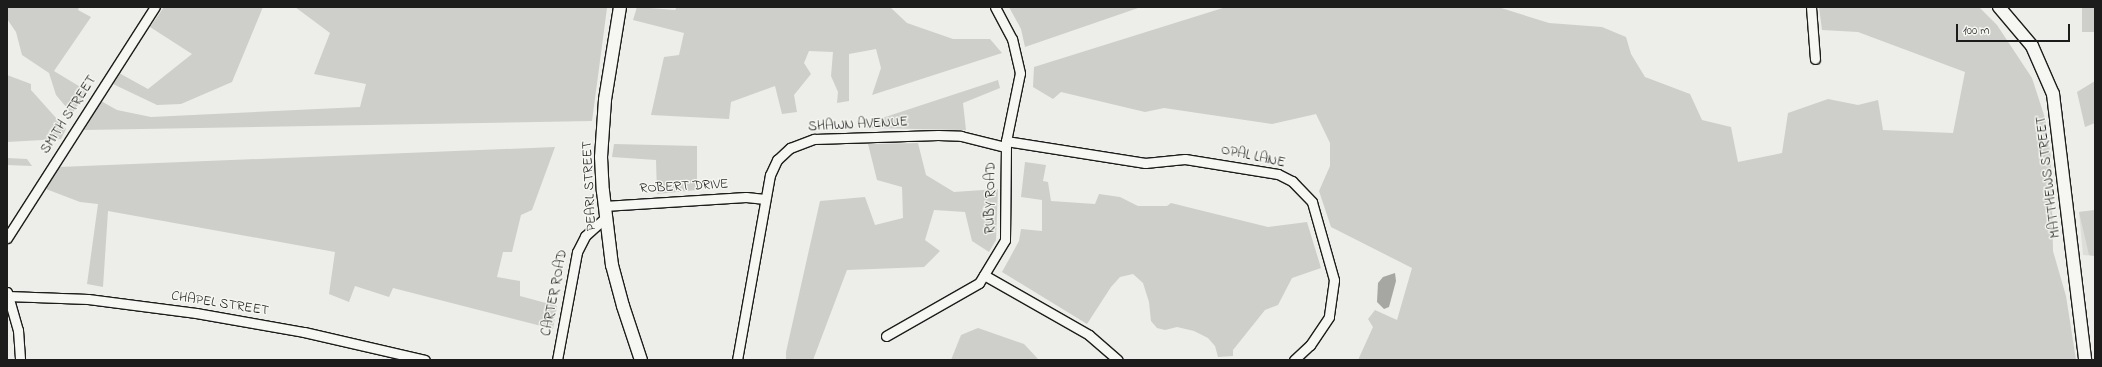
<!DOCTYPE html>
<style>
body{margin:0}
#map{position:relative;width:2102px;height:367px;overflow:hidden;background:#edede9;font-family:"Indie Flower",sans-serif}
div>[style]{position:absolute}
[style*='--x']{left:calc(var(--x)*1px);top:calc(var(--y)*1px);width:calc(var(--w)*1px);rotate:calc(var(--a)*1deg)}
.built>*{inset:0;background:#ddddda}
.green>*{inset:0;background:#cececb;transform-origin:0 0}
.water>*{inset:0;background:#a6a6a3}
.roads{filter:drop-shadow(1px 0 #1c1c1c) drop-shadow(-1px 0 #1c1c1c) drop-shadow(0 1px #1c1c1c) drop-shadow(0 -1px #1c1c1c)}
.street>*{height:9px;margin:-4.5px;padding:0 4.5px;transform-origin:4.5px;border-radius:4.5px;background:#f6f6f2}
.secondary>*{height:12px;margin:-6px;padding:0 6px;transform-origin:6px;border-radius:6px;background:#f6f6f2}
span{translate:-50% -50%;white-space:nowrap;text-align:center;line-height:1.15;-webkit-text-stroke:3px #f6f6f2;paint-order:stroke}
.street-label{font-size:14px;color:#1c1c1c}
.frame{position:absolute;inset:0;border:8px solid #1c1c1c;pointer-events:none}
.scale{position:absolute;left:1956px;top:24px;width:114px;height:18px;box-sizing:border-box;border:2px solid #1c1c1c;border-top:0;padding-left:5px;font-size:12px;line-height:14px;white-space:nowrap;color:#1c1c1c;-webkit-text-stroke:3px #f6f6f2;paint-order:stroke}
</style>
<div id="map">
<div class="built">
<div style="clip-path:polygon(2095px 210px,2095px 256px,2083px 255px,2079px 212px)"></div>
</div>
<div class="green">
<div style="clip-path:polygon(7px 7px,79px 7px,78px 10px,91px 17px,54px 71px,87px 91px,72px 114px,56px 95px,49px 73px,22px 55px,16px 32px,7px 19px)"></div>
<div style="clip-path:polygon(164px 7px,263px 7px,232px 82px,181px 104px,157px 105px,113px 84px,119px 73px,148px 89px,192px 54px,150px 27px)"></div>
<div style="clip-path:polygon(295px 7px,607px 8px,592px 121px,84px 130px,101px 101px,117px 110px,151px 117px,360px 107px,366px 84px,314px 74px,330px 33px)"></div>
<div style="clip-path:polygon(637px 7px,675px 10px,677px 7px,890px 7px,907px 23px,953px 39px,990px 39px,1002px 53px,872px 95px,881px 68px,876px 49px,849px 54px,849px 101px,837px 103px,838px 92px,831px 76px,833px 52px,809px 51px,804px 63px,811px 74px,794px 95px,797px 112px,782px 114px,775px 86px,731px 102px,729px 119px,651px 115px,664px 57px,679px 55px,684px 33px,633px 20px)"></div>
<div style="clip-path:polygon(1009px 7px,1141px 7px,1025px 47px,1021px 29px)"></div>
<div style="clip-path:polygon(1226px 7px,1498px 7px,1549px 23px,1602px 27px,1626px 37px,1631px 54px,1645px 77px,1690px 94px,1702px 120px,1731px 127px,1738px 162px,1782px 153px,1788px 113px,1828px 99px,1858px 105px,1878px 100px,1883px 130px,1953px 133px,1965px 72px,1858px 32px,1822px 30px,1819px 7px,1979px 7px,1997px 25px,2032px 78px,2045px 118px,2051px 157px,2053px 251px,2066px 296px,2076px 360px,1358px 360px,1373px 327px,1368px 319px,1375px 310px,1397px 320px,1412px 268px,1331px 227px,1319px 191px,1330px 166px,1330px 143px,1316px 114px,1272px 124px,1164px 108px,1145px 112px,1061px 92px,1053px 99px,1033px 87px,1034px 67px)"></div>
<div style="left:2082px;top:7px;width:13px;height:25px"></div>
<div style="clip-path:polygon(7px 75px,31px 84px,31px 90px,66px 129px,61px 139px,7px 142px)"></div>
<div style="clip-path:polygon(998px 80px,1000px 88px,963px 103px,966px 130px,867px 128px,867px 123px)"></div>
<div style="clip-path:polygon(2095px 81px,2095px 123px,2085px 127px,2077px 92px)"></div>
<div style="clip-path:polygon(918px 143px,926px 175px,954px 192px,998px 189px,996px 240px,989px 252px,972px 241px,965px 212px,934px 210px,925px 240px,940px 251px,924px 267px,847px 270px,813px 360px,786px 360px,786px 352px,820px 201px,865px 197px,875px 225px,903px 218px,902px 187px,877px 180px,868px 144px)"></div>
<div style="clip-path:polygon(614px 144px,697px 146px,697px 190px,657px 194px,656px 160px,612px 157px)"></div>
<div style="clip-path:polygon(555px 147px,532px 210px,521px 215px,512px 252px,503px 252px,497px 277px,520px 281px,520px 296px,557px 306px,553px 329px,393px 288px,389px 297px,355px 286px,349px 302px,329px 294px,335px 252px,108px 211px,103px 287px,87px 284px,98px 204px,80px 202px,46px 189px,59px 167px)"></div>
<div style="clip-path:polygon(7px 158px,27px 159px,32px 166px,7px 165px)"></div>
<div style="clip-path:polygon(1025px 162px,1046px 165px,1043px 181px,1048px 182px,1051px 201px,1095px 204px,1099px 194px,1120px 197px,1138px 206px,1167px 206px,1171px 203px,1268px 227px,1307px 222px,1321px 268px,1292px 278px,1278px 305px,1265px 310px,1233px 350px,1233px 356px,1218px 357px,1215px 346px,1208px 338px,1194px 331px,1177px 327px,1165px 330px,1157px 328px,1151px 321px,1149px 302px,1143px 283px,1133px 274px,1120px 277px,1111px 287px,1087px 324px,1002px 272px,1019px 241px,1021px 229px,1042px 231px,1042px 200px,1021px 197px)"></div>
<div style="clip-path:polygon(2095px 210px,2095px 256px,2089px 255px,2079px 212px)"></div>
<div style="clip-path:polygon(978px 328px,1024px 344px,1039px 360px,951px 360px,961px 335px)"></div>
</div>
<div class="water">
<div style="clip-path:polygon(1395px 273px,1396px 281px,1389px 307px,1384px 309px,1377px 302px,1378px 283px,1383px 277px)"></div>
</div>
<div class="roads">
<div class="street">
<div style="--x:1811;--y:7;--w:52;--a:85.6"></div>
<div style="--x:1006;--y:141;--w:141;--a:9"></div>
<div style="--x:1145;--y:163;--w:40;--a:-5.7"></div>
<div style="--x:1185;--y:159;--w:94;--a:9.2"></div>
<div style="--x:1278;--y:174;--w:16;--a:27"></div>
<div style="--x:1292;--y:181;--w:29;--a:46"></div>
<div style="--x:1312;--y:202;--w:81;--a:74.2"></div>
<div style="--x:1334;--y:280;--w:37;--a:98"></div>
<div style="--x:1329;--y:317;--w:34;--a:124"></div>
<div style="--x:1310;--y:345;--w:22;--a:137"></div>
<div style="--x:604;--y:206;--w:142;--a:-3.6"></div>
<div style="--x:746;--y:197;--w:19;--a:6"></div>
<div style="--x:7;--y:238;--w:274;--a:-57.4"></div>
<div style="--x:984;--y:275;--w:121;--a:29.7"></div>
<div style="--x:1089;--y:335;--w:38;--a:41"></div>
<div style="--x:7;--y:292;--w:40;--a:74"></div>
<div style="--x:18;--y:330;--w:30;--a:86"></div>
<div style="--x:7;--y:296;--w:81;--a:2.1"></div>
<div style="--x:88;--y:299;--w:109;--a:7.4"></div>
<div style="--x:196;--y:313;--w:110;--a:10"></div>
<div style="--x:304;--y:332;--w:124;--a:13"></div>
<div style="--x:886;--y:336;--w:107;--a:-29.7"></div>
<div style="--x:979;--y:283;--w:50;--a:-58.8"></div>
<div style="--x:1005;--y:240;--w:99;--a:-89.4"></div>
<div style="--x:1006;--y:141;--w:69;--a:-78.4"></div>
<div style="--x:1020;--y:73;--w:35;--a:-103"></div>
<div style="--x:1012;--y:39;--w:36;--a:-118"></div>
<div style="--x:557;--y:360;--w:110;--a:-79.5"></div>
<div style="--x:577;--y:252;--w:18;--a:-63"></div>
<div style="--x:585;--y:236;--w:27;--a:-42"></div>
<div style="--x:737;--y:360;--w:188;--a:-79.9"></div>
<div style="--x:770;--y:175;--w:17;--a:-65"></div>
<div style="--x:777;--y:160;--w:18;--a:-43"></div>
<div style="--x:790;--y:148;--w:26;--a:-21"></div>
<div style="--x:814;--y:139;--w:124;--a:-1.8"></div>
<div style="--x:938;--y:135;--w:23;--a:2"></div>
<div style="--x:961;--y:136;--w:45;--a:14"></div>
</div>
<div class="secondary">
<div style="--x:620;--y:7;--w:94;--a:99.2"></div>
<div style="--x:605;--y:100;--w:57;--a:94"></div>
<div style="--x:601;--y:157;--w:34;--a:87"></div>
<div style="--x:603;--y:191;--w:75;--a:83.1"></div>
<div style="--x:612;--y:265;--w:42;--a:75"></div>
<div style="--x:623;--y:306;--w:57;--a:71.6"></div>
<div style="--x:1999;--y:7;--w:51;--a:49.8"></div>
<div style="--x:2032;--y:46;--w:52;--a:66.4"></div>
<div style="--x:2053;--y:94;--w:268;--a:83.1"></div>
</div>
</div>
<div class="street-label">
<span style="left:69px;top:115px;rotate:-57deg">SMITH STREET</span>
<span style="left:858px;top:125px;rotate:-3deg">SHAWN AVENUE</span>
<span style="left:1253px;top:157px;rotate:12deg">OPAL LANE</span>
<span style="left:2049px;top:177px;rotate:-97deg">MATTHEWS STREET</span>
<span style="left:590px;top:186px;rotate:-93deg">PEARL STREET</span>
<span style="left:684px;top:187px;rotate:-3deg">ROBERT DRIVE</span>
<span style="left:991px;top:198px;rotate:-89deg">RUBY ROAD</span>
<span style="left:555px;top:293px;rotate:-79deg">CARTER ROAD</span>
<span style="left:220px;top:304px;rotate:9deg">CHAPEL STREET</span>
</div>
<div class="frame"></div>
<div class="scale">100 m</div>
</div>
